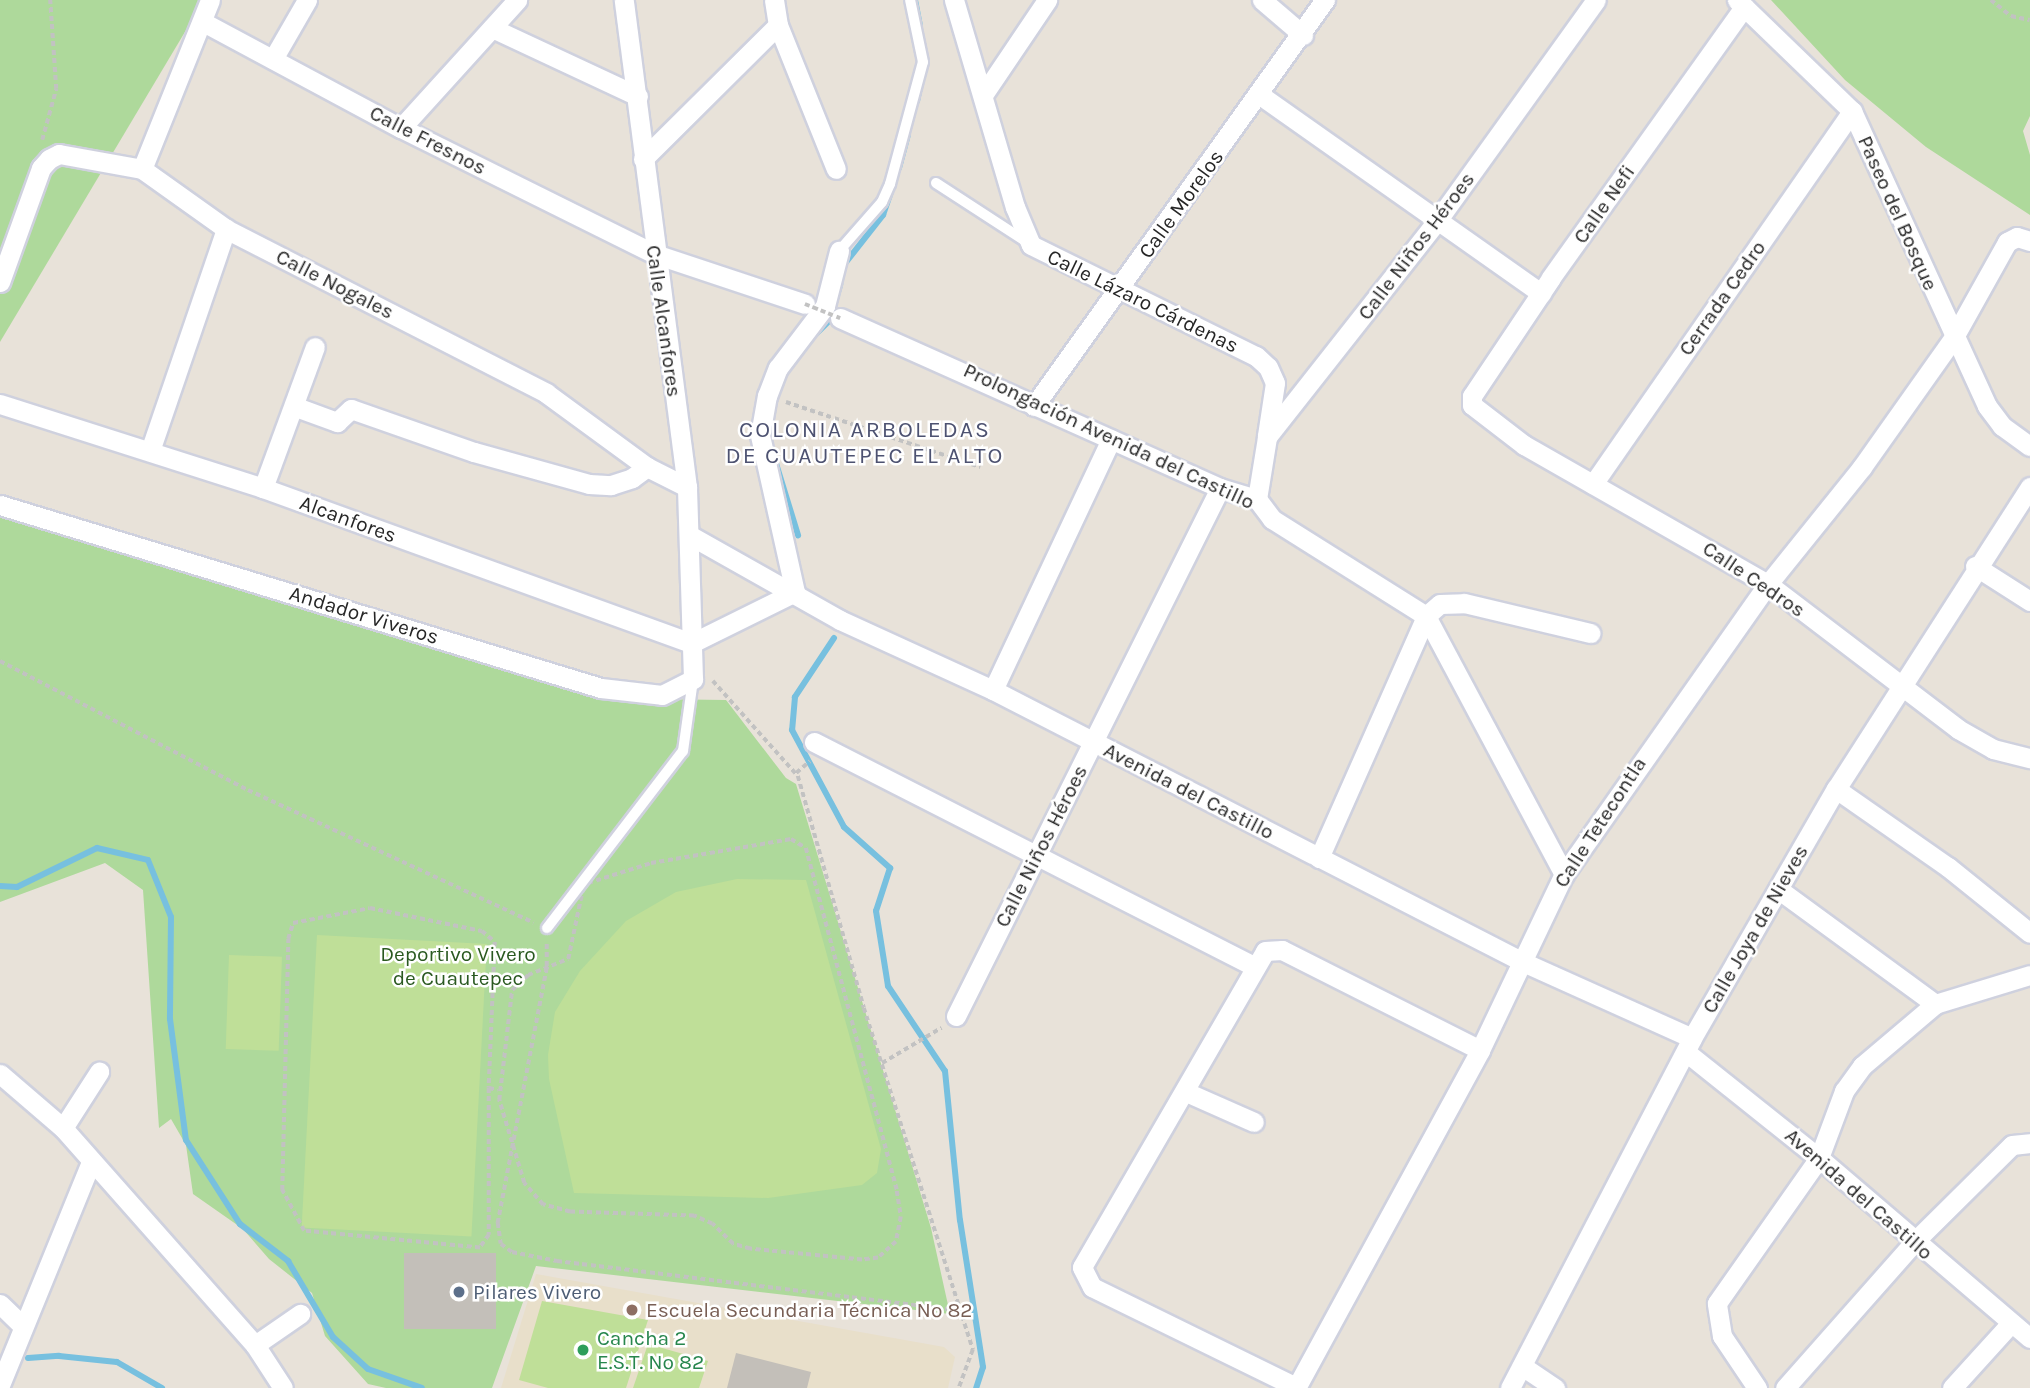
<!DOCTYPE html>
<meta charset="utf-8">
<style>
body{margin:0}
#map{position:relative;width:2030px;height:1388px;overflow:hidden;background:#e8e2d9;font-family:Karla,sans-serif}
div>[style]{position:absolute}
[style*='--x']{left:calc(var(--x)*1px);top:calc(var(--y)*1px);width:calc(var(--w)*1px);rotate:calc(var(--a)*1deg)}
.education>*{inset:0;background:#e8dfca}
.green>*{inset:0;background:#aed99b}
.pitch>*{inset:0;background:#bfdf98;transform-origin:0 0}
.stream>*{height:6px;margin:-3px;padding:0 3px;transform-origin:3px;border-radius:3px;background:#77c0df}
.building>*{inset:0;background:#c3bfb9;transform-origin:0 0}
.path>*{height:3.5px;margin-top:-1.75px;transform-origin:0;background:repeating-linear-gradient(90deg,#c2c2c2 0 5px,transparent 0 8.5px)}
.roads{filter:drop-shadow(2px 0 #cfd1de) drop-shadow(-2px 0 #cfd1de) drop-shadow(0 2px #cfd1de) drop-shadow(0 -2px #cfd1de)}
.service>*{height:10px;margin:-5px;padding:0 5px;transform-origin:5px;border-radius:5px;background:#fff}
.minor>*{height:19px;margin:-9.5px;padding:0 9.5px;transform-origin:9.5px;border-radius:9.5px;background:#fff}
.path-bridge>*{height:3.5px;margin-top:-1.75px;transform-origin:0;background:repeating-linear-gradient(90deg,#c2c2c2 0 5px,transparent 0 8.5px)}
.dots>*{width:19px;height:19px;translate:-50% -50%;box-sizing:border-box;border:4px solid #fff;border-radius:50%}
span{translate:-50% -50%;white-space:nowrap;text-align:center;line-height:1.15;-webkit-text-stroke:5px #fff;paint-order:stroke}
.street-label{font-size:21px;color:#262626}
.park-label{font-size:21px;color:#2a5920}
.service-label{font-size:21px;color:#4e5e75}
.left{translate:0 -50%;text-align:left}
.education-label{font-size:21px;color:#785e54}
.leisure-label{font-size:21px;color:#27864d}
.neighbourhood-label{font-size:23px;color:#4d5271;letter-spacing:2px}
</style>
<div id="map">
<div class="education">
<div style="clip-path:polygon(536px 1274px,944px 1347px,955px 1357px,948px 1388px,501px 1388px)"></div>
</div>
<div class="green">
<div style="clip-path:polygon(0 0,204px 0,0 342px)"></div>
<div style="clip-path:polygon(1771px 0,2030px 0,2030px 116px,2023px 131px,2030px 155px,2030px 215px,1926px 147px,1845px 80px)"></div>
<div style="clip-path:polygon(0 517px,649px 699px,726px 700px,786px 778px,796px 784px,931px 1228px,950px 1314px,536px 1266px,492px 1388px,386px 1388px,368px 1384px,325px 1336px,312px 1293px,269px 1259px,243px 1229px,193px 1194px,186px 1145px,171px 1119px,159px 1128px,143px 890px,105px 863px,0 902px)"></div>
</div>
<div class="pitch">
<div style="clip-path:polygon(737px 879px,806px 880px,881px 1149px,877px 1173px,862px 1185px,768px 1198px,574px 1193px,549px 1079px,548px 1055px,555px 1012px,580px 971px,626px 921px,676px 892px)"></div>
<div style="left:317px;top:935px;width:170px;height:293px;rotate:3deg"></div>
<div style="left:229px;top:955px;width:53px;height:94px;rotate:2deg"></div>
<div style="clip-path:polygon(542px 1301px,648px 1320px,626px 1388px,548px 1388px,519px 1380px)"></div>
<div style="clip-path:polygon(648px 1344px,708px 1361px,699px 1388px,633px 1388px)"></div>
</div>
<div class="stream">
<div style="--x:915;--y:0;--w:26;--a:79"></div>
<div style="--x:917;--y:101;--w:42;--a:-77.6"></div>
<div style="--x:899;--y:168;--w:34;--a:-75"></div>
<div style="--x:843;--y:266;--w:65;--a:-51.9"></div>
<div style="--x:883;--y:215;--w:24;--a:-71"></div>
<div style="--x:812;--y:338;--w:25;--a:-45"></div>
<div style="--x:830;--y:320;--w:37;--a:-74"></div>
<div style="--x:774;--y:457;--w:82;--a:72.9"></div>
<div style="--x:834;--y:638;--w:71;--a:123.5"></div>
<div style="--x:795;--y:697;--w:33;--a:95"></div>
<div style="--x:792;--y:730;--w:110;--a:61.8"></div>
<div style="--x:844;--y:827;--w:62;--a:41.7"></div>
<div style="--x:890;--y:868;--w:45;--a:108"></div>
<div style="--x:876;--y:911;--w:76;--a:80.9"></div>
<div style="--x:888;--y:986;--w:102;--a:56.2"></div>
<div style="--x:945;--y:1071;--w:150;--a:84.3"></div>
<div style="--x:960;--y:1220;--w:149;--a:81.1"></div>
<div style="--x:983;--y:1367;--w:22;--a:108"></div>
<div style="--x:0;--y:886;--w:17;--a:3"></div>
<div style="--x:17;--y:887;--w:89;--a:-26"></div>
<div style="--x:97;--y:848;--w:52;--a:13.2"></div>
<div style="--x:148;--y:860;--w:61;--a:68"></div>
<div style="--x:171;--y:917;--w:102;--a:90.6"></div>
<div style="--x:170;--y:1019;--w:122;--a:82.5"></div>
<div style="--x:186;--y:1140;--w:100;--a:57.3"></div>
<div style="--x:240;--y:1224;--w:61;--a:37.6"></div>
<div style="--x:288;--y:1261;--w:88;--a:59.4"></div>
<div style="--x:333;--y:1337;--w:47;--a:42.4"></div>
<div style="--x:368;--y:1369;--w:57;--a:19.4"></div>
<div style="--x:28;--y:1358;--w:31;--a:-4"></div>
<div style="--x:59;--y:1356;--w:58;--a:5.9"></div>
<div style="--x:117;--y:1362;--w:52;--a:30"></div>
</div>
<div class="building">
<div style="left:404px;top:1253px;width:92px;height:76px"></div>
<div style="clip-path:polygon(736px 1353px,811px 1372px,807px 1388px,727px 1388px)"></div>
</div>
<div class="path">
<div style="--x:1991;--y:0;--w:26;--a:39"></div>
<div style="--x:2011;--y:16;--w:19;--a:12"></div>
<div style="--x:42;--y:140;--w:53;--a:-74.6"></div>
<div style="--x:56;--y:89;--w:89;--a:-93.9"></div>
<div style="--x:786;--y:402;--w:205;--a:18.5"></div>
<div style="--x:0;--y:661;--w:280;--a:27.5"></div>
<div style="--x:248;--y:790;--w:315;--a:24.9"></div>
<div style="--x:713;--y:681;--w:127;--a:48.2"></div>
<div style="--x:798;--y:776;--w:241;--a:74.1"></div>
<div style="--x:864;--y:1008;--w:359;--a:72.3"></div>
<div style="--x:973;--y:1350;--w:40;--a:110.2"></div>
<div style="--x:796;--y:773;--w:18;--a:-41"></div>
<div style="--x:791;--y:839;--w:17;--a:31"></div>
<div style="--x:806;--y:848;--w:355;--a:75.1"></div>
<div style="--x:897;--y:1191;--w:26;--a:81"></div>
<div style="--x:901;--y:1217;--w:25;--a:101"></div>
<div style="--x:896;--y:1242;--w:24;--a:138"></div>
<div style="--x:878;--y:1258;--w:16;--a:173"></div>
<div style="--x:862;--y:1260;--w:113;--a:-174.4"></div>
<div style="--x:750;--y:1249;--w:18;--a:-164"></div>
<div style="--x:733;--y:1244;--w:29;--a:-136"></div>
<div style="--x:712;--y:1224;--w:20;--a:-156"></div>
<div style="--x:694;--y:1216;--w:124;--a:-178.2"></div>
<div style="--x:570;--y:1212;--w:28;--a:-165"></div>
<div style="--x:543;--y:1205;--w:29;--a:-131"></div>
<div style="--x:524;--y:1183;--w:87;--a:-106.8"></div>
<div style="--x:499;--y:1100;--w:111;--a:-83.3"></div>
<div style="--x:512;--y:990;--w:22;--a:-43"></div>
<div style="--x:528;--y:975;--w:43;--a:-21.8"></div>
<div style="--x:568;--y:959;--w:73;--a:-78.1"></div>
<div style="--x:583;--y:888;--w:7;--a:-45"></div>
<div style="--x:588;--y:883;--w:66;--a:-17.6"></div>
<div style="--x:651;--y:863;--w:142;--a:-9.7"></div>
<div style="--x:547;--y:944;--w:24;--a:90"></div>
<div style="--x:547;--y:968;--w:260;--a:100.9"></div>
<div style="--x:498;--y:1223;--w:21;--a:82"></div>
<div style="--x:501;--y:1244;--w:14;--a:36"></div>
<div style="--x:512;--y:1252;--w:46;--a:11.3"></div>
<div style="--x:557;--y:1261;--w:403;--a:7"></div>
<div style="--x:882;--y:1063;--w:69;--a:-30.7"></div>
<div style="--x:489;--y:1088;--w:147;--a:90"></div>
<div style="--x:489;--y:1235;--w:16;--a:125"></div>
<div style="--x:480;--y:1248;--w:177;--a:-174.5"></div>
<div style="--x:304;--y:1231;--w:47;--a:-118.2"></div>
<div style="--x:282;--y:1190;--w:251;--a:-88.6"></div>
<div style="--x:288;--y:939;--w:17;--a:-73"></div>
<div style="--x:293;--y:923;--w:78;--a:-11"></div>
<div style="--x:370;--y:908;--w:114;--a:11.6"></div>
<div style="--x:482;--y:931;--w:17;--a:40"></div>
<div style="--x:495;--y:942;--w:146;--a:92.4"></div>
<div style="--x:489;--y:1088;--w:9;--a:13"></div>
</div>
<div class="roads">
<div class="service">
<div style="--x:936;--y:183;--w:108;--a:33"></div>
<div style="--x:839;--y:251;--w:65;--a:-48.7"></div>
<div style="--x:882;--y:202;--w:20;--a:-66"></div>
<div style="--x:890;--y:184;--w:126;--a:-74.9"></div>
<div style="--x:923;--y:62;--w:63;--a:-101.8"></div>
<div style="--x:547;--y:928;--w:223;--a:-52.5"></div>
<div style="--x:683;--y:751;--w:72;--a:-82"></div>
</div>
<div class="minor">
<div style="--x:210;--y:0;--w:182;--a:111.9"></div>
<div style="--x:142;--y:169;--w:103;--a:35.5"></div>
<div style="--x:226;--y:229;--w:360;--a:27.1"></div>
<div style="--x:546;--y:393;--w:125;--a:36.2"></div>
<div style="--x:647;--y:467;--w:45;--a:26.6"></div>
<div style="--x:774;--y:0;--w:25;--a:81"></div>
<div style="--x:778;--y:25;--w:155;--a:68.1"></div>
<div style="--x:954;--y:0;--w:216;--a:73.6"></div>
<div style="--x:1015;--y:207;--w:41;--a:67.2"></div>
<div style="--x:1031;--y:245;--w:251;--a:26.3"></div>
<div style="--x:1256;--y:356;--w:16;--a:43"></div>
<div style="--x:1268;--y:367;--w:17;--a:66"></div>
<div style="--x:1275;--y:383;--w:53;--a:98.7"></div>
<div style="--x:1262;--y:0;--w:54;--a:40.5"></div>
<div style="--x:1737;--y:0;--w:160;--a:44"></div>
<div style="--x:1852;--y:111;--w:324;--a:65.4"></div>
<div style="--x:1987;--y:406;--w:25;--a:53"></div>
<div style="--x:2002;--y:426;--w:34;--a:36"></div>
<div style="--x:1744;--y:7;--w:333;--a:125.5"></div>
<div style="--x:1551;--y:278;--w:142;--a:123.8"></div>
<div style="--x:1472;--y:396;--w:9;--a:90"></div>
<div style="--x:1472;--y:405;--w:66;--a:37.6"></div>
<div style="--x:1524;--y:445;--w:281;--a:29.7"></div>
<div style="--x:1768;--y:584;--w:239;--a:37.3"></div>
<div style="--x:1958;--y:729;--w:40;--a:29.7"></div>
<div style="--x:1993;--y:749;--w:38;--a:14"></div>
<div style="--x:203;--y:22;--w:225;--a:28.2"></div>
<div style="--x:401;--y:128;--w:284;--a:26.4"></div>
<div style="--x:655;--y:254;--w:158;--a:18.4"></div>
<div style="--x:492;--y:28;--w:161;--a:25"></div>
<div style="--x:273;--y:59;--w:68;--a:-60"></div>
<div style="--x:983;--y:95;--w:115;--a:-56"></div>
<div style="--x:1260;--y:95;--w:344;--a:35.2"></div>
<div style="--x:401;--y:128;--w:173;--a:-47.8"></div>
<div style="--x:643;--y:159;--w:190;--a:-44.8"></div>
<div style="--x:0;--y:282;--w:121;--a:-70.2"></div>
<div style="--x:41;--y:168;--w:12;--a:-48"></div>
<div style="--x:49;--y:159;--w:11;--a:-27"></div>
<div style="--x:59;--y:154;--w:84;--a:10.2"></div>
<div style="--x:840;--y:318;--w:416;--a:24.1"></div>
<div style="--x:1220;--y:488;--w:39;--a:17"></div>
<div style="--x:1257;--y:499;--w:25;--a:53"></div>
<div style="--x:1272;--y:519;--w:182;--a:32.2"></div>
<div style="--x:1426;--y:616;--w:293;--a:61.9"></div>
<div style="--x:0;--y:404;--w:276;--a:17.7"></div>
<div style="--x:263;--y:488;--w:456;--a:19.9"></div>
<div style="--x:1034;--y:406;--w:500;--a:-54.4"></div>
<div style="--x:296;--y:407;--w:44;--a:20.1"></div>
<div style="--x:337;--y:422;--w:19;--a:-43"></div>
<div style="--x:351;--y:409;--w:130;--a:19.3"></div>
<div style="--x:474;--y:452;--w:119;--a:15.5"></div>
<div style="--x:589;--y:484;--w:22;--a:3"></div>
<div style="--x:611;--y:485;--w:22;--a:-18"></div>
<div style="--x:632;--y:478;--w:19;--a:-36"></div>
<div style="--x:150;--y:451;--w:235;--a:-71.1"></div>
<div style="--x:1593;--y:484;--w:454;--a:-55.2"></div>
<div style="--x:263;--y:488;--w:150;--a:-69.8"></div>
<div style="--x:1257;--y:499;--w:63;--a:-80.8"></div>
<div style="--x:1267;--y:437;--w:275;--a:-51.8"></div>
<div style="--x:1437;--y:221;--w:272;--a:-54.3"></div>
<div style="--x:0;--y:505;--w:628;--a:16.94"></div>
<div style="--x:601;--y:688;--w:61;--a:6.5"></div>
<div style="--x:662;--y:695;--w:35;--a:-27"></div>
<div style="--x:693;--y:679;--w:192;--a:-91.8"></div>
<div style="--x:687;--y:487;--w:491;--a:-97.4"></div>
<div style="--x:691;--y:536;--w:171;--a:29.4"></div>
<div style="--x:840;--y:620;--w:168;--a:24.6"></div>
<div style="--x:993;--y:690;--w:596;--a:27.17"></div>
<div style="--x:1523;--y:962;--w:185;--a:24.2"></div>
<div style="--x:1975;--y:566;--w:65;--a:32.5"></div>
<div style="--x:692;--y:643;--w:115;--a:-26.3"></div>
<div style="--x:795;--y:592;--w:161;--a:-102.6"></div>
<div style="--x:760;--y:435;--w:40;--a:-80"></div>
<div style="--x:767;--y:396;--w:30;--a:-69"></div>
<div style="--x:778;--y:368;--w:78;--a:-52.8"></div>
<div style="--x:825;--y:306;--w:57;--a:-75.7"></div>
<div style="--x:993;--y:690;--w:277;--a:-64.8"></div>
<div style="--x:814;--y:742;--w:495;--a:27"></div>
<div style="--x:1836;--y:789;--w:136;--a:34.9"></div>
<div style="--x:1948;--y:867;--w:105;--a:38.8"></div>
<div style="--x:1319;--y:858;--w:265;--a:-66.1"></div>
<div style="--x:1426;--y:616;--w:18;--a:-41"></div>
<div style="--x:1440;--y:604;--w:24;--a:-2"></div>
<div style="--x:1464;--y:603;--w:130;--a:13.4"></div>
<div style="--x:1778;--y:889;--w:195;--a:36.2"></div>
<div style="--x:956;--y:1016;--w:590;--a:-63.43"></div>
<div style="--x:1686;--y:1052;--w:170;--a:38.6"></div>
<div style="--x:1819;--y:1158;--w:277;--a:40.5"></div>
<div style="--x:0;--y:1074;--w:83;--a:40.6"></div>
<div style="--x:63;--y:1128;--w:290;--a:48.5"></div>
<div style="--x:255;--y:1345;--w:51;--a:56.9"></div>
<div style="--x:1186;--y:1092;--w:74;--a:23.8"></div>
<div style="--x:63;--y:1128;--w:67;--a:-57.3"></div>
<div style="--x:0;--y:1304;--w:30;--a:44"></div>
<div style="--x:255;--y:1345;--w:55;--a:-34.6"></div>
<div style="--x:1522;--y:1366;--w:40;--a:34"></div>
<div style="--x:0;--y:1385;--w:241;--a:-67.8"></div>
<div style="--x:1296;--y:1387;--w:227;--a:-153.9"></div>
<div style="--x:1092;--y:1287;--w:22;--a:-117"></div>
<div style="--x:1082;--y:1267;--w:365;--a:-59.9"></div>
<div style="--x:1265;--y:951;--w:17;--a:-3"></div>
<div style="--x:1282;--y:950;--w:222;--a:26.8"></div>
<div style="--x:1296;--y:1388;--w:385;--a:-61.4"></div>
<div style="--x:1480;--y:1050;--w:195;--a:-64.5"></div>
<div style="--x:1564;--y:874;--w:355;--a:-54.9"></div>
<div style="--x:1768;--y:584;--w:150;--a:-51.2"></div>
<div style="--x:1862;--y:467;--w:159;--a:-54.7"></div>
<div style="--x:1954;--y:337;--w:109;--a:-60.8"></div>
<div style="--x:2007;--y:242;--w:11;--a:-27"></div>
<div style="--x:2017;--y:237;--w:14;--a:17"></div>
<div style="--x:1510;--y:1388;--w:394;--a:-62.5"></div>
<div style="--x:1692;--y:1038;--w:288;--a:-60"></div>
<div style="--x:1836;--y:789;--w:359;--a:-57.3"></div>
<div style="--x:1757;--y:1388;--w:63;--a:-123.9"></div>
<div style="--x:1722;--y:1336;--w:33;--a:-99"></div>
<div style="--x:1717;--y:1303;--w:177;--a:-54.9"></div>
<div style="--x:1819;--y:1158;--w:72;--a:-69.5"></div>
<div style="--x:1844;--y:1091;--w:31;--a:-54"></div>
<div style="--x:1862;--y:1066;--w:96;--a:-40.3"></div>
<div style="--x:1935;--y:1004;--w:99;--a:-17"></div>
<div style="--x:1785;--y:1388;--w:196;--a:-48.5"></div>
<div style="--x:1915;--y:1241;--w:136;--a:-44.7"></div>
<div style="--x:2012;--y:1145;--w:18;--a:-6"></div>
<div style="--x:1952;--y:1388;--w:88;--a:-47.8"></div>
</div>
</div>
<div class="path-bridge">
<div style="--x:805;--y:304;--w:38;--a:22"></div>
</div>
<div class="dots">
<div style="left:459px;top:1292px;background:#5c6f8a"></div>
<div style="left:632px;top:1310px;background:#8d6e63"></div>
<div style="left:583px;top:1350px;background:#2e9e5b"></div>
</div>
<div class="street-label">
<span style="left:428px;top:140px;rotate:27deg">Calle Fresnos</span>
<span style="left:1181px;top:204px;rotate:-54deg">Calle Morelos</span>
<span style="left:1604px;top:204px;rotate:-55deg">Calle Nefi</span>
<span style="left:1898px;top:213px;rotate:66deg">Paseo del Bosque</span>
<span style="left:1416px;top:246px;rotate:-53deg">Calle Niños Héroes</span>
<span style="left:335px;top:284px;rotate:27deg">Calle Nogales</span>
<span style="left:1722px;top:298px;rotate:-55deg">Cerrada Cedro</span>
<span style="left:1143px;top:301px;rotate:26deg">Calle Lázaro Cárdenas</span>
<span style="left:664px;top:321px;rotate:82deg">Calle Alcanfores</span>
<span style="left:1109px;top:436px;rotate:25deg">Prolongación Avenida del Castillo</span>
<span style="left:348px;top:519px;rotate:20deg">Alcanfores</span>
<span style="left:1754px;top:579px;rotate:34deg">Calle Cedros</span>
<span style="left:364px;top:615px;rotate:17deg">Andador Viveros</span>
<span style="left:1189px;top:791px;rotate:27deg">Avenida del Castillo</span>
<span style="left:1600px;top:822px;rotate:-57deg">Calle Tetecontla</span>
<span style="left:1041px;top:846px;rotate:-63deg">Calle Niños Héroes</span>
<span style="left:1755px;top:929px;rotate:-60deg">Calle Joya de Nieves</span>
<span style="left:1859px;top:1194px;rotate:41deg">Avenida del Castillo</span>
</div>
<div class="park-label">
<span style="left:458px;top:966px">Deportivo Vivero<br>de Cuautepec</span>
</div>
<div class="service-label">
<span class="left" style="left:473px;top:1292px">Pilares Vivero</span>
</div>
<div class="education-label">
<span class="left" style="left:646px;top:1310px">Escuela Secundaria Técnica Nº 82</span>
</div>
<div class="leisure-label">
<span class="left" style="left:597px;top:1350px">Cancha 2<br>E.S.T. Nº 82</span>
</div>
<div class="neighbourhood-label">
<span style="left:865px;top:443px">COLONIA ARBOLEDAS<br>DE CUAUTEPEC EL ALTO</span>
</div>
</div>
